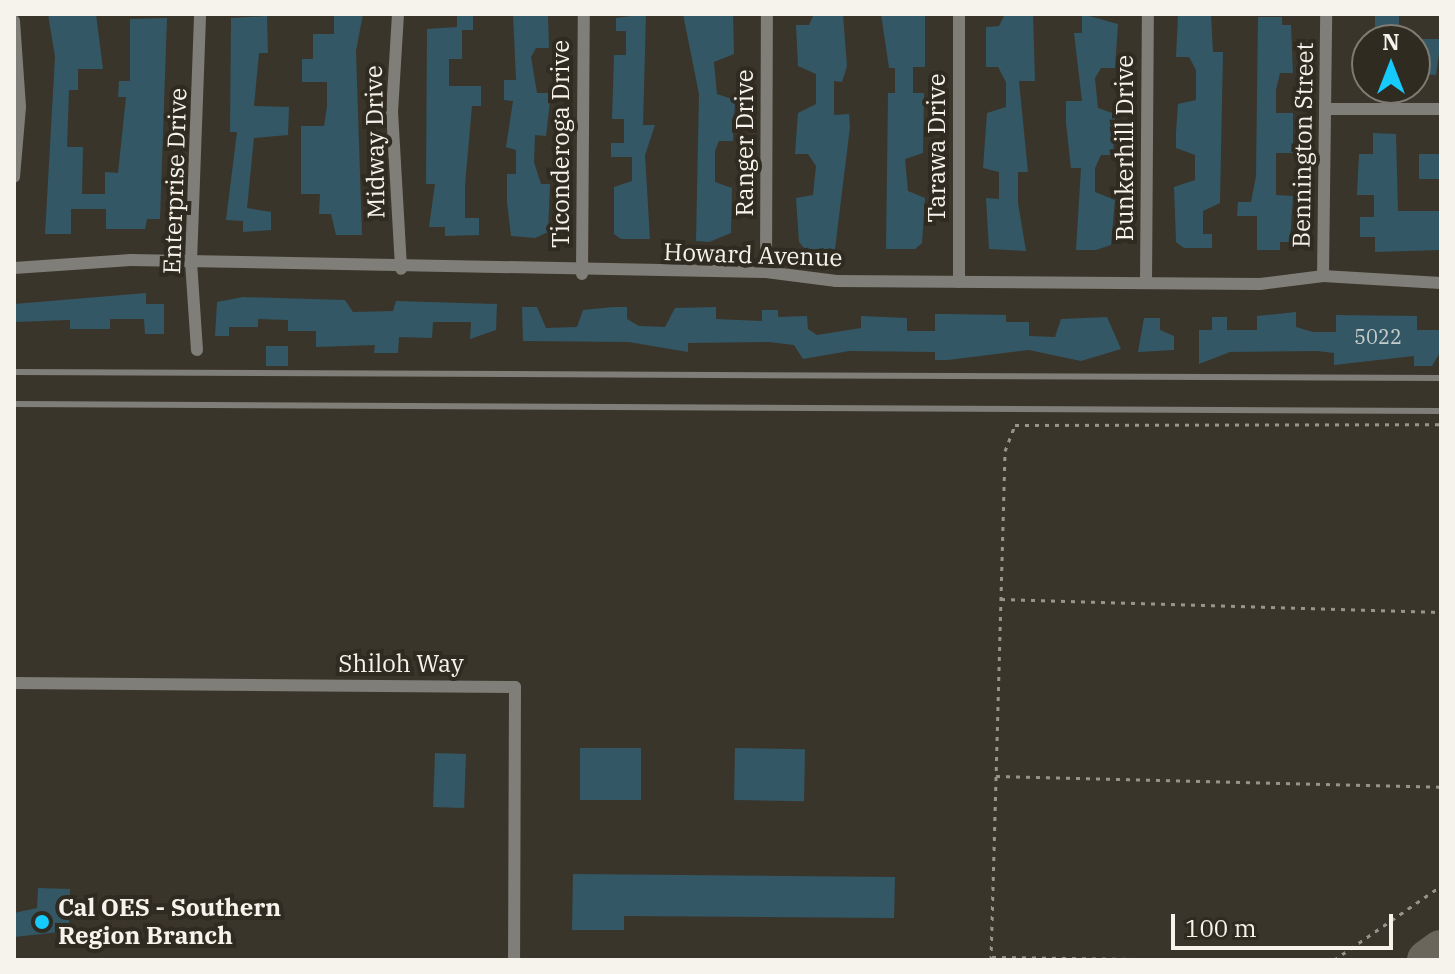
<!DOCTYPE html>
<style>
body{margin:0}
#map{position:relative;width:1455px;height:974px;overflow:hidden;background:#3a352a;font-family:"IBM Plex Serif",serif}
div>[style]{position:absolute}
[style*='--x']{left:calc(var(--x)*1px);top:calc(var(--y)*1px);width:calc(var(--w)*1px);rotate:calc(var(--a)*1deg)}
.taxiway>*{height:40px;margin:-20px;padding:0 20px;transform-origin:20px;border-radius:20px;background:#6a665c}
.building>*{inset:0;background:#335765;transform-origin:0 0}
.path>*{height:3px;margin-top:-1.5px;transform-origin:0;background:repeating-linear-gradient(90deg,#98948b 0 4px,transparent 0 10px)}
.lane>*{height:6px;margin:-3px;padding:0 3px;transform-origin:3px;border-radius:3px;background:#807e78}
.street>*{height:12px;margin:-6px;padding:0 6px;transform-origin:6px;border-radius:6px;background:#807e78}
.dots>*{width:22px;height:22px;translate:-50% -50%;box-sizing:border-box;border:4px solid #302b21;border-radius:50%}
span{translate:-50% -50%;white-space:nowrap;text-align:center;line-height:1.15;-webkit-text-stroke:8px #302b21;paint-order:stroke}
.number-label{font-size:20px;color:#c5ccca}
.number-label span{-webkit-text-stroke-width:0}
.street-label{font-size:24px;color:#f6f3ec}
.poi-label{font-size:24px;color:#f6f3ec;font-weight:700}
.left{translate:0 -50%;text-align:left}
.frame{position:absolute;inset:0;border:16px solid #f6f3ec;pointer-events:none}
.north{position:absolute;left:1351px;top:24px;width:80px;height:80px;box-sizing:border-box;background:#302b21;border:2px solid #7f7b72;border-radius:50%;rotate:0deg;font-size:22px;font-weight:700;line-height:32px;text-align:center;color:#f6f3ec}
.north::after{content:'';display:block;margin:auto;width:28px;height:36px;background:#16cafb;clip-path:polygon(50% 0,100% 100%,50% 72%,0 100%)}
.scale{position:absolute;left:1171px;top:914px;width:222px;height:36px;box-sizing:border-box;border:4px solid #f6f3ec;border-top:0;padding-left:10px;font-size:24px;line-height:28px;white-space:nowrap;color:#f6f3ec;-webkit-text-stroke:6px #302b21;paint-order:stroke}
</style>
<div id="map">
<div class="taxiway">
<div style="--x:1427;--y:960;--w:17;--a:-36"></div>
</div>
<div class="building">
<div style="clip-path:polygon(48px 14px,96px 14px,103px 69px,78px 69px,78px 90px,69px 90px,67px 147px,83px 147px,82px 194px,105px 194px,105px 172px,118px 173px,126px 97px,118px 97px,119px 81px,130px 81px,130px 19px,167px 18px,160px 219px,147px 219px,145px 229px,106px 229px,106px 209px,71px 209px,71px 234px,45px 234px,55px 57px)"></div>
<div style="clip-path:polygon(334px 14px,363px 14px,356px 51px,362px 235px,336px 235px,331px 214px,319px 214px,320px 194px,301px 194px,301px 126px,324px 126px,327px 106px,327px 82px,302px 82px,302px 59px,313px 59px,313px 34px,334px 34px)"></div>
<div style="clip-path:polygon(457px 14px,473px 14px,473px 30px,462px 30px,462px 59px,449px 59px,449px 86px,481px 86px,481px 106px,472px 106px,465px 185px,465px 218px,479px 218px,479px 235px,445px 236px,445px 227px,429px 227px,435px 184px,426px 184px,427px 29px,457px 27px)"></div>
<div style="clip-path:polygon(513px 14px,548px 14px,549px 48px,536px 48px,531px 57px,537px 93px,551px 93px,546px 136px,535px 135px,534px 162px,541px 184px,550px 184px,548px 232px,535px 238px,511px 236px,507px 202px,507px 174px,516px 174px,516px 150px,506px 147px,513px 101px,504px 100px,504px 80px,516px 80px)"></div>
<div style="clip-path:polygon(646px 14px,643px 125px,655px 125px,645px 155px,650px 239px,621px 239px,614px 234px,614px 187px,632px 181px,632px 157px,611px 157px,611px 143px,624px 143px,624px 119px,612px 119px,614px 55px,626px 55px,626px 31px,616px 31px,616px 18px)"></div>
<div style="clip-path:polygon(683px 14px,733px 14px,734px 54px,714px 62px,717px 94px,735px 100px,733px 141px,719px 141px,715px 151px,715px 182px,732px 188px,731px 233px,709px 242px,696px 241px,699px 94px)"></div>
<div style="clip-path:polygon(814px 14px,843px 14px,847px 66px,842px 82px,834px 81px,834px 115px,849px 114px,850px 127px,835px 249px,805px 249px,799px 242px,796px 198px,813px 195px,816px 166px,808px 154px,795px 154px,798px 113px,816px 104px,816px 74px,798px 66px,796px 25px,809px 25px)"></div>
<div style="clip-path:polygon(881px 14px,925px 14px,925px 67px,913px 67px,913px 93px,924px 93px,923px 153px,905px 159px,908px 191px,925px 198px,922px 243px,915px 249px,886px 249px,888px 93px,895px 93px,895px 68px,889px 68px)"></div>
<div style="clip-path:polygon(1005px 14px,1033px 14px,1035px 81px,1019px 81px,1028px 172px,1018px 172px,1018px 203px,1026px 251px,989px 249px,986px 198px,999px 199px,999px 172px,983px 168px,987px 113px,1006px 107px,1006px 82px,998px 67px,986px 67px,986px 27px,999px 26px)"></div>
<div style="clip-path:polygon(1082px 14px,1118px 24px,1115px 68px,1101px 68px,1095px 78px,1098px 108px,1115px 114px,1113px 155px,1101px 155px,1095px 168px,1095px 192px,1115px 200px,1111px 245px,1096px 250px,1076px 250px,1081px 168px,1071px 168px,1066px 123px,1066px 101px,1082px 101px,1074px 33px,1082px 33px)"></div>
<div style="clip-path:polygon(1211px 14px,1213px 52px,1223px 52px,1220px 203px,1203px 211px,1203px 234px,1212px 234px,1212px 248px,1184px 248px,1176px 242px,1174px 187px,1195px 180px,1195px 155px,1176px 148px,1176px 132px,1178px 104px,1196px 100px,1196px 70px,1189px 57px,1176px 57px,1178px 15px)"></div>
<div style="left:1375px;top:14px;width:24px;height:22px"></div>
<div style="clip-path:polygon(267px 16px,268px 53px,259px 53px,254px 106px,289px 107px,288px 135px,254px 138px,247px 208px,271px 212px,271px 230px,243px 232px,243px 221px,226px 220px,237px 132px,230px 132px,231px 18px)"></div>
<div style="clip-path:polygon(1258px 17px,1282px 17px,1282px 25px,1291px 25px,1293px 73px,1280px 73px,1276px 90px,1276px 113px,1293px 113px,1293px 153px,1276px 153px,1276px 195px,1293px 196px,1290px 242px,1280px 242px,1280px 250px,1257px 250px,1257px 216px,1237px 216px,1238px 202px,1251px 202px,1256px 176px)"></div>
<div style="clip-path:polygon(1419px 39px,1441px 39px,1436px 75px,1418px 74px)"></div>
<div style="clip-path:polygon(1373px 133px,1396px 134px,1398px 211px,1441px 211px,1441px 250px,1375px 252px,1375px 237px,1360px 237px,1360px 217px,1374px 217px,1374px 195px,1357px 195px,1359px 154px,1373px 154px)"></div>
<div style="left:1419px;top:154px;width:22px;height:25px"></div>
<div style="clip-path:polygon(146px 293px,146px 304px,164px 304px,164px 334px,145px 334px,144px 319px,110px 319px,110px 329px,70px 329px,70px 320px,14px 322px,14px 304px)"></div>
<div style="clip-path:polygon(243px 297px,345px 300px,353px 312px,393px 311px,396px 301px,497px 304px,496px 330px,470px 339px,471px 322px,433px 322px,432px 338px,399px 337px,398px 353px,374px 353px,375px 345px,316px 347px,316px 331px,288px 331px,288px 320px,258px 319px,258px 327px,229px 327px,229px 336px,215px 336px,217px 302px)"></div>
<div style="clip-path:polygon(522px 307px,537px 307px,546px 328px,577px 327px,583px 310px,613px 307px,627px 307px,627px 319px,639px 326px,665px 327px,675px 308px,716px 307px,716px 319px,762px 321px,762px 310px,778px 310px,778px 317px,807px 316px,808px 329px,817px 335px,861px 328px,861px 316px,907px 318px,907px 331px,935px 331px,935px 314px,947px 314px,1006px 315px,1006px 322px,1029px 322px,1029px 336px,1055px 337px,1061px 319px,1107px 317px,1121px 349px,1081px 361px,1029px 350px,948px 360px,935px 360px,935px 352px,849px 351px,803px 359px,794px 345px,769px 342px,688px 343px,688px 352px,629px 342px,523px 341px)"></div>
<div style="clip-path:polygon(1296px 312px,1296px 327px,1313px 332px,1336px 332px,1336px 315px,1417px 316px,1417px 330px,1441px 330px,1441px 351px,1432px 366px,1414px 366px,1414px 356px,1334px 365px,1334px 353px,1317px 351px,1230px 352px,1199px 364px,1199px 330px,1212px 330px,1212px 317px,1227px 317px,1227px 330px,1257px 330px,1257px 316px)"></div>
<div style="clip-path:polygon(1144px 318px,1160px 318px,1160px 330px,1174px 336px,1174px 350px,1138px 352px)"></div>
<div style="left:266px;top:346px;width:22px;height:20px"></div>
<div style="left:580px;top:748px;width:61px;height:52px"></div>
<div style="left:735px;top:748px;width:70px;height:52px;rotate:1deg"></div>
<div style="left:435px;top:753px;width:31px;height:54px;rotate:2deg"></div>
<div style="clip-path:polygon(573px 874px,895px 877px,894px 918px,624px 916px,624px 930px,572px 930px)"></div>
<div style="clip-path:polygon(38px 888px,70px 889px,69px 931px,14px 937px,14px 913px,37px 908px)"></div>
</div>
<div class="path">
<div style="--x:1001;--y:599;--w:440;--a:1.7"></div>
<div style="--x:996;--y:776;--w:445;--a:1.4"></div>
<div style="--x:992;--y:957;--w:228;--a:0.8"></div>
<div style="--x:991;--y:960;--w:509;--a:-88.42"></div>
<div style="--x:1005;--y:451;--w:28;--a:-69"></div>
<div style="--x:1015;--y:425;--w:426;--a:-0.1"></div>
<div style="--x:1334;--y:960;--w:130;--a:-34.7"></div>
</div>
<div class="lane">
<div style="--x:14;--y:372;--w:1427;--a:0.24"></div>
<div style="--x:14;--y:404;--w:1427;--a:0.28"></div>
</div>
<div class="street">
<div style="--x:398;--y:14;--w:97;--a:93.5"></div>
<div style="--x:392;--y:111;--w:158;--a:86.7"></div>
<div style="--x:959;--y:14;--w:268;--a:90"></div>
<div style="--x:14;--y:21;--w:86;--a:86"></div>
<div style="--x:20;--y:107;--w:70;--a:94.9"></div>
<div style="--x:1326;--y:109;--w:115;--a:0"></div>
<div style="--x:14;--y:268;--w:117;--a:-3.9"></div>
<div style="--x:131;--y:260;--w:635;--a:1.08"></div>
<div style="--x:766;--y:272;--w:71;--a:7.3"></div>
<div style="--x:836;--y:281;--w:424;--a:0.4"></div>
<div style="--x:1260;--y:284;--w:64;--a:-7.2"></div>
<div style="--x:1323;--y:276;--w:118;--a:3.4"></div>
<div style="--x:766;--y:272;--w:258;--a:-89.8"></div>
<div style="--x:582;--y:274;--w:260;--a:-89.6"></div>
<div style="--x:1323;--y:276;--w:262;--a:-89.3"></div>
<div style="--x:1146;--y:283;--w:269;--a:-89.6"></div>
<div style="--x:197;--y:350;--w:88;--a:-93.9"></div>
<div style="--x:191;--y:262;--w:248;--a:-87.9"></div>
<div style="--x:14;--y:683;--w:501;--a:0.46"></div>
<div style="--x:515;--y:687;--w:273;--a:90.2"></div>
</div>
<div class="dots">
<div style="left:42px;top:922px;background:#16cafb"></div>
</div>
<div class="number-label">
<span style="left:1378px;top:336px">5022</span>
</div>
<div class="street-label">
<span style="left:375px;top:142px;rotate:-91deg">Midway Drive</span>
<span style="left:745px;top:143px;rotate:-90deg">Ranger Drive</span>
<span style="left:561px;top:144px;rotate:-90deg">Ticonderoga Drive</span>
<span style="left:1303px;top:145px;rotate:-89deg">Bennington Street</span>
<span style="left:937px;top:148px;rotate:-90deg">Tarawa Drive</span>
<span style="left:1125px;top:148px;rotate:-90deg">Bunkerhill Drive</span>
<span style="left:175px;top:181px;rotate:-88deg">Enterprise Drive</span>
<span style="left:753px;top:255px;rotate:2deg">Howard Avenue</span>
<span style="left:401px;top:664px">Shiloh Way</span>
</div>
<div class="poi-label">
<span class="left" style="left:58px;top:922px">Cal OES - Southern<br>Region Branch</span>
</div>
<div class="frame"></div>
<div class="north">N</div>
<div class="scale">100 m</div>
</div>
